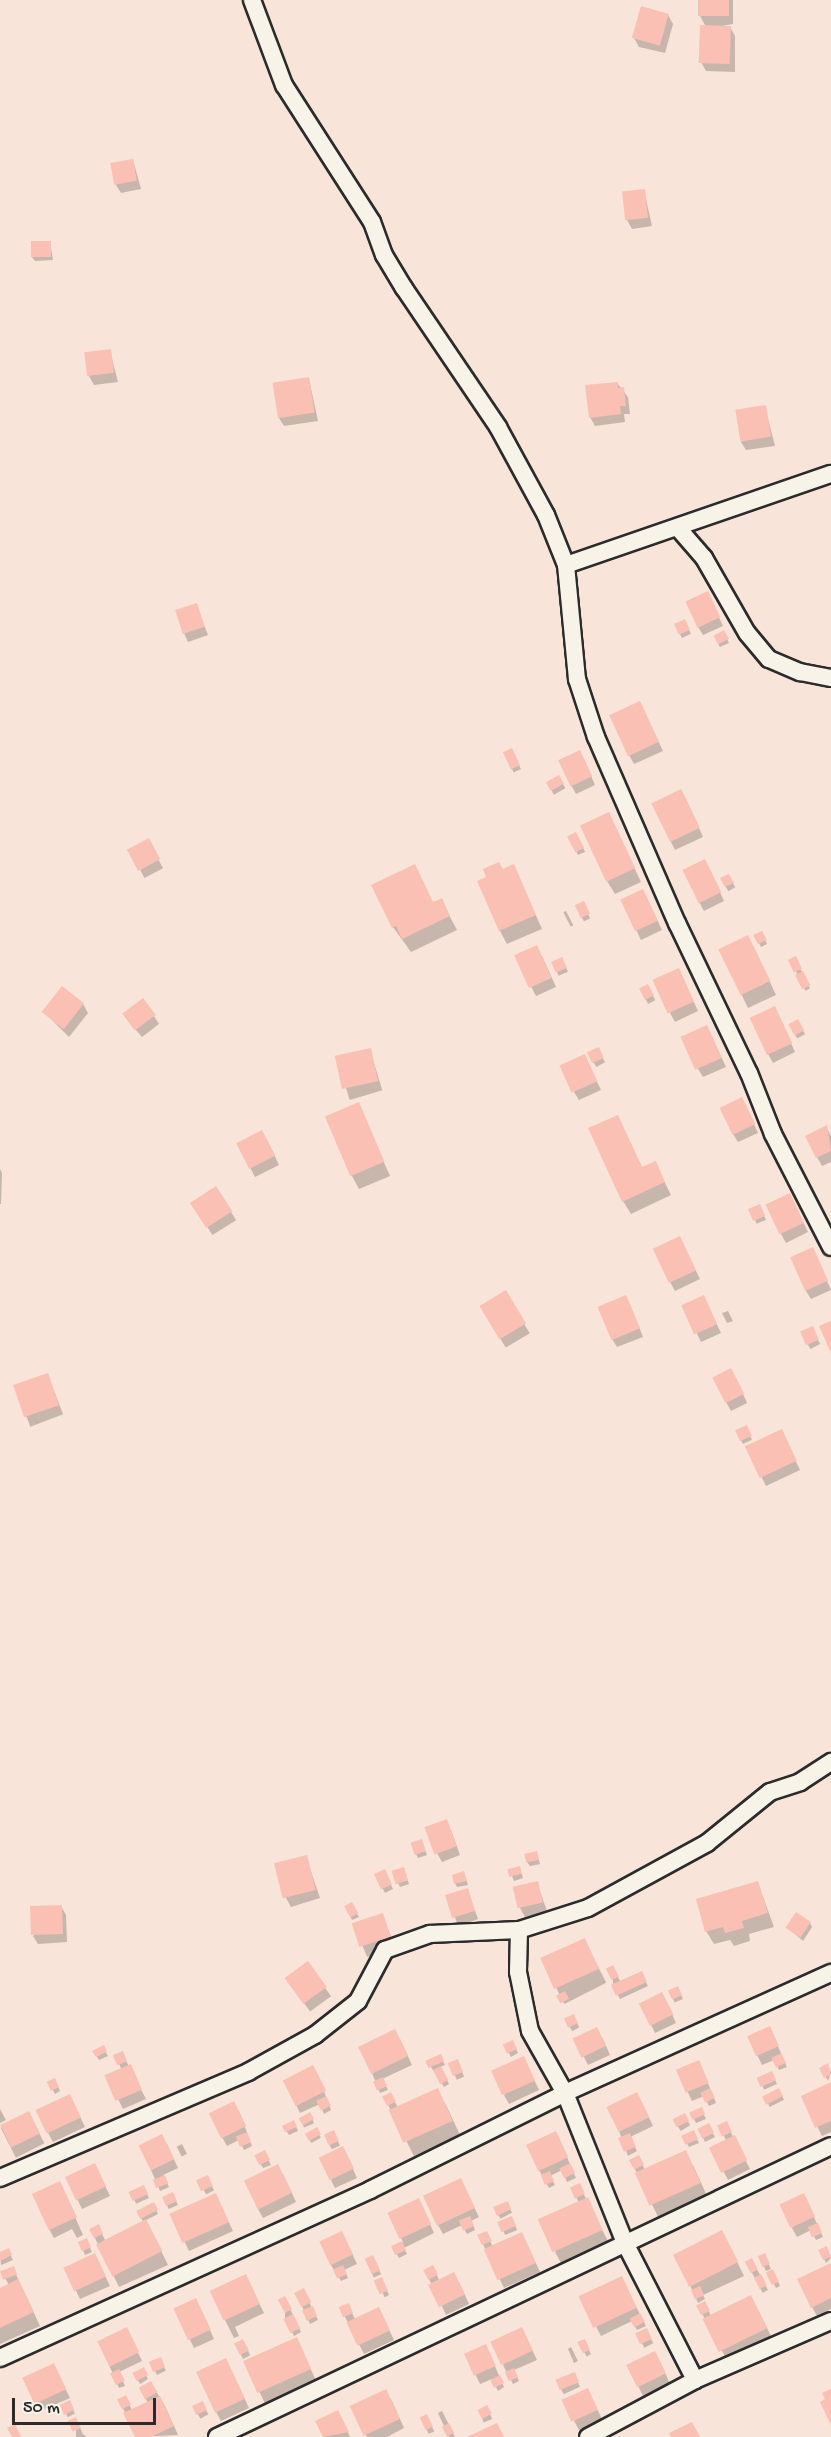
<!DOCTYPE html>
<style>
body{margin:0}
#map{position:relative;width:831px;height:2437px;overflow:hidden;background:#f8e4d8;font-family:"Gochi Hand",sans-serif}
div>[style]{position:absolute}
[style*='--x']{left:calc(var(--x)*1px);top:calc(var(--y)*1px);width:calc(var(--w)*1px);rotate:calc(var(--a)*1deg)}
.shadow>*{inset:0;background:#0003;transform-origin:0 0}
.building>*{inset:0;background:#fac0b3;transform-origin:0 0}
.roads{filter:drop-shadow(2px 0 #2b2b2b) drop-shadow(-2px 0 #2b2b2b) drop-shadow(0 2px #2b2b2b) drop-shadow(0 -2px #2b2b2b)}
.minor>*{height:16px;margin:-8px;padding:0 8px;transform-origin:8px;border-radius:8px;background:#f7f3e8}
span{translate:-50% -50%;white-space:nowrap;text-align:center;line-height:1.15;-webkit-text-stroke:5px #f7f3e8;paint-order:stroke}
.scale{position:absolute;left:12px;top:2398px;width:144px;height:27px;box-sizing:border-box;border:3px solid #2b2b2b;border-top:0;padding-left:8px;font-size:18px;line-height:21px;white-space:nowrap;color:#2b2b2b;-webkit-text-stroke:4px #f7f3e8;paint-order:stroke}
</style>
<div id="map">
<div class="shadow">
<div style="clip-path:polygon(700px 0,733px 0,733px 24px,716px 27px,730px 27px,735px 36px,735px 72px,706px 71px,701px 62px,706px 27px,700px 16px)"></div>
<div style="clip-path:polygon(668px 15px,673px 24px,665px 53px,639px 47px,634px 38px)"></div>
<div style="clip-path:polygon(133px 160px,141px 189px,121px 193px,116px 185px)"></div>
<div style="clip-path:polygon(644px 190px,652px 226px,632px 229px,627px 220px)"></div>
<div style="clip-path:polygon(50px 242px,53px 260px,35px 261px,32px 257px)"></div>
<div style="clip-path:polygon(110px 351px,118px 382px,94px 385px,89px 376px)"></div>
<div style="clip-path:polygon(309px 379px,318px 421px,284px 426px,279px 418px)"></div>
<div style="clip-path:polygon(617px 383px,628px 397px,630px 414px,624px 414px,625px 422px,595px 426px,590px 417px)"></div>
<div style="clip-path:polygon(765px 407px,775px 446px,746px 450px,741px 442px)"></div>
<div style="clip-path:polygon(712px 602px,723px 626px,703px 635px,698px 627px)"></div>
<div style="clip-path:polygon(196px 605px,208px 635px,188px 642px,184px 633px)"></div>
<div style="left:685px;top:621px;width:14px;height:10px;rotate:65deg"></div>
<div style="left:724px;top:632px;width:12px;height:10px;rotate:66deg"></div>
<div style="clip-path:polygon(644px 711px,663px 751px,634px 764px,629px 755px)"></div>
<div style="left:512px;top:750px;width:21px;height:8px;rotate:65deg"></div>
<div style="clip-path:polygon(584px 760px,595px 785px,576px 794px,571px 785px)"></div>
<div style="left:559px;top:777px;width:13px;height:13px;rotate:61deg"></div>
<div style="clip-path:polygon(686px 799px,703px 837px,675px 850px,671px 842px)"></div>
<div style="clip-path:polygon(615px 827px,641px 882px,615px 894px,607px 881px)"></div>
<div style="clip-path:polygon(569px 837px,578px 837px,585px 852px,578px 855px)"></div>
<div style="left:148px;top:840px;width:32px;height:21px;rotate:62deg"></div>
<div style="clip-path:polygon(514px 866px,542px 929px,507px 944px,500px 931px,488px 878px)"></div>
<div style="clip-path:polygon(710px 870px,724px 901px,704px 911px,699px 902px)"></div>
<div style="left:729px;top:876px;width:13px;height:8px;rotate:61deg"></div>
<div style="clip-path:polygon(647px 899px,662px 930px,641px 940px,622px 900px)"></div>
<div style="clip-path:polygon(441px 900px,457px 930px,411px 952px,393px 927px)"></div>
<div style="left:583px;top:903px;width:17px;height:7px;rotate:65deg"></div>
<div style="left:566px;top:911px;width:16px;height:3px;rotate:63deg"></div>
<div style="clip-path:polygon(762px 932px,767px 944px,761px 947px,755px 935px)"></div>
<div style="clip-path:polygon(720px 950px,755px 950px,776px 995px,748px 1008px)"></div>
<div style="clip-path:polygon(542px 956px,556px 987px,536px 996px,516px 957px)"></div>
<div style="left:562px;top:958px;width:15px;height:10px;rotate:67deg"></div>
<div style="left:795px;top:958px;width:34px;height:5px;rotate:64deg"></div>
<div style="clip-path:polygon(683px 979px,698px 1011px,675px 1022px,670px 1013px)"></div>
<div style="left:648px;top:986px;width:16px;height:8px;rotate:63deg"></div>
<div style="clip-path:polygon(83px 1004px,88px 1013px,69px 1037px,43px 1011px)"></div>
<div style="clip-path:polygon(154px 1016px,159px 1024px,142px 1037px,130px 1023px)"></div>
<div style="clip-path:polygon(779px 1017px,795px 1052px,773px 1063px,768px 1054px)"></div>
<div style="left:798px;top:1021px;width:15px;height:9px;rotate:62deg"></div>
<div style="clip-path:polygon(711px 1035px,726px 1067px,703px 1077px,698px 1069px)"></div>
<div style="left:598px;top:1049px;width:15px;height:10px;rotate:62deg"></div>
<div style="left:370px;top:1050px;width:42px;height:34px;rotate:73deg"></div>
<div style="clip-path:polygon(589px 1065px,601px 1090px,579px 1100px,574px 1092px)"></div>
<div style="clip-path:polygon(358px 1104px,390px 1176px,359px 1189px,352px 1176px)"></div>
<div style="clip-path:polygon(746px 1107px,758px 1133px,738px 1142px,733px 1134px)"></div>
<div style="clip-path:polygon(617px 1117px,643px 1169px,655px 1163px,671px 1195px,631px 1214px,623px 1201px)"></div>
<div style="clip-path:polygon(826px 1127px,831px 1136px,831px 1162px,822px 1166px,817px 1157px)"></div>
<div style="clip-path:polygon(267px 1140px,279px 1165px,255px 1177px,238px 1144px)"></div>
<div style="clip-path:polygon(0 1169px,2px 1173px,1px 1204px,0 1204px)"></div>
<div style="left:216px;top:1188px;width:38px;height:28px;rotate:58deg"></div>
<div style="clip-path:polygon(794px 1203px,808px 1232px,786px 1243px,781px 1234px)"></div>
<div style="left:760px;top:1206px;width:15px;height:10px;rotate:67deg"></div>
<div style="clip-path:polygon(684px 1247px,700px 1279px,675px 1291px,670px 1282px)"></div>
<div style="clip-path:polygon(817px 1258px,831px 1290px,811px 1299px,806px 1291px)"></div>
<div style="left:505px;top:1292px;width:48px;height:28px;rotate:59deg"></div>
<div style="clip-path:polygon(630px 1305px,643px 1337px,617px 1347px,612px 1339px)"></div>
<div style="clip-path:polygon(684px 1306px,708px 1306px,721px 1333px,701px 1342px)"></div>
<div style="clip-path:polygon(728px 1311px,733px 1321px,727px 1323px,722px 1313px)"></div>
<div style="left:812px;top:1328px;width:18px;height:11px;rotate:63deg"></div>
<div style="left:48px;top:1375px;width:42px;height:35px;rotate:69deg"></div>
<div style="clip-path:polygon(736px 1378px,747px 1403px,731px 1411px,726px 1402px)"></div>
<div style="left:746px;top:1427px;width:14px;height:10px;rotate:65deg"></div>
<div style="clip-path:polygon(786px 1440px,800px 1470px,766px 1486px,747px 1447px)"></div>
<div style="clip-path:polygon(451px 1830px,460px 1855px,442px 1862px,437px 1853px)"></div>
<div style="clip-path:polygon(423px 1845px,427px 1855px,418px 1858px,416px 1854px)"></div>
<div style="clip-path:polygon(536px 1852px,540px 1864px,530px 1866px,527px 1862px)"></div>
<div style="clip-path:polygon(306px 1857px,320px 1898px,291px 1907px,286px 1898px)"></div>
<div style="clip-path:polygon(510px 1871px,521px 1872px,523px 1878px,514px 1881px)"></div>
<div style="clip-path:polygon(405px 1873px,409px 1884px,400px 1887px,398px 1883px)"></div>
<div style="clip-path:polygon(464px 1873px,468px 1885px,457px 1887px,455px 1883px)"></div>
<div style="clip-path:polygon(376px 1875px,386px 1875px,393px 1889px,385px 1893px)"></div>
<div style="clip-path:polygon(537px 1883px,547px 1911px,525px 1917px,520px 1908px)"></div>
<div style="clip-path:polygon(758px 1883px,774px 1927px,749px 1934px,750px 1941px,734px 1946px,730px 1940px,714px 1944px,706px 1931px)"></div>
<div style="left:467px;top:1890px;width:31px;height:21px;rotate:69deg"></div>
<div style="clip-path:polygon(351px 1904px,359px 1917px,352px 1920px,346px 1907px)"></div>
<div style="clip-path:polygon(61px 1906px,66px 1915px,67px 1942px,38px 1944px,33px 1936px)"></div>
<div style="left:382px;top:1915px;width:33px;height:30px;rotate:67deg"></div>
<div style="clip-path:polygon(810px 1923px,812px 1927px,803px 1941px,788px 1928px)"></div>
<div style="left:584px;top:1939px;width:49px;height:47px;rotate:63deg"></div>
<div style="left:307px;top:1963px;width:41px;height:26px;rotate:54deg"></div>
<div style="clip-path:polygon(613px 1967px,621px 1983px,641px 1973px,648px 1986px,620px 1999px,613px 1986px)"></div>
<div style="left:678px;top:1988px;width:12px;height:9px;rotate:66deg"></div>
<div style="clip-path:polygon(667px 2003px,676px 2023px,655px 2033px,641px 2004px)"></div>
<div style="left:573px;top:2016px;width:13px;height:8px;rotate:61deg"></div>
<div style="clip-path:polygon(602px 2037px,610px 2055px,588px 2065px,575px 2039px)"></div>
<div style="clip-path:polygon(774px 2037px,787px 2067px,779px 2070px,774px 2060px,762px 2065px,749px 2038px)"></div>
<div style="clip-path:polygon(400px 2039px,412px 2065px,382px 2079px,388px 2090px,380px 2093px,372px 2073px)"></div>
<div style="clip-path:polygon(513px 2042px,518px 2053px,511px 2057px,505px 2045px)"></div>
<div style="clip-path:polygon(103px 2047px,108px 2056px,99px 2060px,94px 2051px)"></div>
<div style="clip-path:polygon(122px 2053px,146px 2099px,123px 2109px,107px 2077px,122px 2070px,115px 2056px)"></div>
<div style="clip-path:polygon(440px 2056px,445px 2065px,440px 2067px,449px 2084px,444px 2087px,427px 2061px)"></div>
<div style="left:457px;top:2061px;width:17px;height:8px;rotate:65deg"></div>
<div style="clip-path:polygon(827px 2065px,831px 2072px,828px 2081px,821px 2068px)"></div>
<div style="clip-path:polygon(528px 2067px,539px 2090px,509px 2104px,504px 2095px)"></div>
<div style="clip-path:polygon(703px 2071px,716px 2103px,709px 2106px,704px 2096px,692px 2101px,678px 2072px)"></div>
<div style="left:772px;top:2073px;width:12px;height:14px;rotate:66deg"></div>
<div style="clip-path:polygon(318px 2075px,331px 2110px,324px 2114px,320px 2104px,300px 2113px,284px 2080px)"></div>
<div style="clip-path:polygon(55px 2080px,60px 2091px,55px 2094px,49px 2083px)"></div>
<div style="clip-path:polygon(831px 2084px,831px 2132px,822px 2136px,803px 2097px)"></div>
<div style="left:779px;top:2090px;width:11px;height:16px;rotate:63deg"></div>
<div style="clip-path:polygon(391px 2094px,398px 2108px,445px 2103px,460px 2135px,414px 2156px,384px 2097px)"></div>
<div style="clip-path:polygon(642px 2103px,653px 2126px,630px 2137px,637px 2151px,628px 2156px,619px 2131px)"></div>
<div style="clip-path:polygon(74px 2104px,85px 2127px,53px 2142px,48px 2133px)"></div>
<div style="clip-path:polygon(0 2109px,6px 2120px,0 2123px)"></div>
<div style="clip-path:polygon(701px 2109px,706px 2119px,696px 2123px,691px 2113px)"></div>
<div style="clip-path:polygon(239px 2111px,252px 2146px,244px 2150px,239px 2140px,227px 2146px,222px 2137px)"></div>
<div style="left:29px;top:2113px;width:34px;height:32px;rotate:63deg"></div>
<div style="left:310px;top:2114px;width:10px;height:11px;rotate:66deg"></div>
<div style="left:684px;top:2115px;width:12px;height:11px;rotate:59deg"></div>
<div style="clip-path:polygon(294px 2122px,298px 2131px,289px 2135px,284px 2127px)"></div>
<div style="clip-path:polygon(726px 2123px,750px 2169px,728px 2180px,711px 2147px,726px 2140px,719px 2126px)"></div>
<div style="clip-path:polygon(708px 2125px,715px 2137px,705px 2142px,699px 2129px)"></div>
<div style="left:316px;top:2129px;width:10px;height:11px;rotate:61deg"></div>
<div style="left:334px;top:2132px;width:15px;height:9px;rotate:67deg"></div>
<div style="clip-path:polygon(693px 2132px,699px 2143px,689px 2147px,683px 2136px)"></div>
<div style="clip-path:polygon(560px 2141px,576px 2178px,567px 2182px,562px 2170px,550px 2176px,555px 2185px,549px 2188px,539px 2170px)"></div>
<div style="clip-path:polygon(167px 2144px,178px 2168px,163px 2175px,169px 2187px,160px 2191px,151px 2170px)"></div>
<div style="left:182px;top:2144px;width:11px;height:6px;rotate:63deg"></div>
<div style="clip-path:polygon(264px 2152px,271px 2165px,263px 2168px,256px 2155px)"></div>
<div style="clip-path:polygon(347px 2156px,357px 2178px,335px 2188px,331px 2180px)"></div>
<div style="clip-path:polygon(639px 2157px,645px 2170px,693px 2165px,707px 2196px,659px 2219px,635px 2169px)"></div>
<div style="clip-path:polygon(99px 2173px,110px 2196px,82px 2209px,67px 2178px)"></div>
<div style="clip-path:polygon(283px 2174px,296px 2202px,263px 2218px,258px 2209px)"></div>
<div style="left:207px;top:2177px;width:15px;height:9px;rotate:62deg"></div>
<div style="clip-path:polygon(579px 2185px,609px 2243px,562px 2265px,555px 2252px,579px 2203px,572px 2188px)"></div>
<div style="left:144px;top:2187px;width:12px;height:14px;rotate:66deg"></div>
<div style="clip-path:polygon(465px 2189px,479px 2217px,471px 2221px,475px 2230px,467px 2234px,462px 2225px,443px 2234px,438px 2225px)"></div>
<div style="clip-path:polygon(64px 2192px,83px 2235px,77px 2238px,72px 2229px,54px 2238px,49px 2229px)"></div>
<div style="left:173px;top:2194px;width:12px;height:10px;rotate:66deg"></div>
<div style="clip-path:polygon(153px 2203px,158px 2214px,146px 2220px,168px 2265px,119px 2287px,91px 2230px,98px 2226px,105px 2240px,143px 2222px,138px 2211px)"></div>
<div style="left:507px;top:2203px;width:11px;height:13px;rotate:63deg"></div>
<div style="clip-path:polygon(220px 2204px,233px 2231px,189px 2251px,172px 2215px)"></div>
<div style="clip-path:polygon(808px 2204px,823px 2237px,816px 2240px,811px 2230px,797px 2237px,792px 2228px)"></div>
<div style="clip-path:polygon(423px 2208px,434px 2233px,404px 2248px,407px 2254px,399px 2258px,393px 2247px,403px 2242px,401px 2238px)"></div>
<div style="left:512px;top:2218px;width:13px;height:13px;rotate:67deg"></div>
<div style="clip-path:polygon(486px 2233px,493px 2247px,526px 2242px,540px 2272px,504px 2288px,479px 2236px)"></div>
<div style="clip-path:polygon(86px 2240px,92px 2252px,85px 2255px,80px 2243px)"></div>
<div style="clip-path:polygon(346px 2241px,357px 2264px,344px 2270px,348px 2278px,341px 2281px,331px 2265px)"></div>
<div style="clip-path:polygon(729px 2245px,744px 2276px,703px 2295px,705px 2299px,698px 2303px,690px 2285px)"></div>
<div style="clip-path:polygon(826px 2248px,831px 2258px,826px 2263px,820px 2251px)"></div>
<div style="clip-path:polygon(8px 2250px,13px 2260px,1px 2265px,0 2253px)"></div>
<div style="clip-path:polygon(764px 2255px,771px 2269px,766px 2271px,760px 2257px)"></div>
<div style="left:373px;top:2257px;width:19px;height:8px;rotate:65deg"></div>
<div style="left:752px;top:2260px;width:34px;height:6px;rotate:62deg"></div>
<div style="clip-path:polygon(99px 2263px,110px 2286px,80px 2299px,65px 2268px)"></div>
<div style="clip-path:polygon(831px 2265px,831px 2309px,817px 2316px,812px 2307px)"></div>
<div style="clip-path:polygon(433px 2267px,439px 2280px,459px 2282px,469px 2304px,446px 2315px,429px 2279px)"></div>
<div style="clip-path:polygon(13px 2268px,40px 2326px,0 2344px,0 2290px,9px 2285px,2px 2273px)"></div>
<div style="clip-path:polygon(773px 2271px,780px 2286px,776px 2288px,768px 2273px)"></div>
<div style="left:381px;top:2279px;width:18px;height:5px;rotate:63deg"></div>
<div style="clip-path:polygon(249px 2283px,264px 2313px,235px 2327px,239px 2336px,234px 2338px,225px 2320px)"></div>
<div style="clip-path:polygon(626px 2287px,646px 2326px,637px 2330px,632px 2321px,601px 2336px,581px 2298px)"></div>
<div style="clip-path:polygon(303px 2290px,318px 2320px,310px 2324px,302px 2306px)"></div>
<div style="clip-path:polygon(285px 2298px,301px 2332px,294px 2336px,285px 2319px)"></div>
<div style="clip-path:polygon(705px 2303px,711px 2316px,758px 2310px,774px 2342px,729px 2364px,698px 2306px)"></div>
<div style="clip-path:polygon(348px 2305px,355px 2319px,383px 2317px,394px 2340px,364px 2354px,341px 2309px)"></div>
<div style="clip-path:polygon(200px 2308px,214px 2339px,194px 2348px,175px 2309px)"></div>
<div style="left:646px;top:2329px;width:16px;height:10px;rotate:63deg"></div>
<div style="clip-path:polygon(526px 2337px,537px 2360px,514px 2370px,519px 2381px,513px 2384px,503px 2365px)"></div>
<div style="clip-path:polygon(131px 2338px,142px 2361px,119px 2372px,125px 2386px,119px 2388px,99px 2342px)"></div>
<div style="left:296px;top:2339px;width:48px;height:56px;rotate:64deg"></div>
<div style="left:243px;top:2341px;width:16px;height:8px;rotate:63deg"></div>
<div style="left:584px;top:2341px;width:15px;height:5px;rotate:62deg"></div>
<div style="clip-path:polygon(571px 2347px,578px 2361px,574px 2363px,568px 2349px)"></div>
<div style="clip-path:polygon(466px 2355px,490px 2355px,504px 2387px,498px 2391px,492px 2379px,480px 2384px)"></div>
<div style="left:160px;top:2359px;width:13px;height:10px;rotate:63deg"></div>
<div style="clip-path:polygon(660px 2361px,670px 2384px,643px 2396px,628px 2365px)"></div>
<div style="clip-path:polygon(230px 2368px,249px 2408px,221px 2421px,216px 2412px)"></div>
<div style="clip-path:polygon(143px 2369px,148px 2379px,140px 2384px,134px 2373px)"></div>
<div style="clip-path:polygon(58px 2374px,70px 2398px,40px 2411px,24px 2379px)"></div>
<div style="left:574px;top:2374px;width:14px;height:18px;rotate:65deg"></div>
<div style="clip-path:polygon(151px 2383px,165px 2406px,178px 2435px,136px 2437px,123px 2408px,125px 2397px,132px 2410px,148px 2403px,140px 2388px)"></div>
<div style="clip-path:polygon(592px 2398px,602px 2419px,579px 2430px,574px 2421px)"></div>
<div style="clip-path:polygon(391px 2399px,404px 2428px,387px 2437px,367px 2437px,352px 2406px)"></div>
<div style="left:69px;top:2402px;width:13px;height:8px;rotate:63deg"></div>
<div style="left:202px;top:2403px;width:13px;height:9px;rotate:61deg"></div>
<div style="left:487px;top:2407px;width:13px;height:9px;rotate:67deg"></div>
<div style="clip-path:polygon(442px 2411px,455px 2437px,449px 2437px,438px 2413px)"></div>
<div style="left:427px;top:2416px;width:17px;height:6px;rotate:65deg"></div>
<div style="clip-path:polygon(76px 2419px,83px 2434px,87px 2437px,76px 2437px)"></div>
<div style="clip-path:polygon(343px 2421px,350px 2437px,325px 2437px,317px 2422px)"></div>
</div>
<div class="building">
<div style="left:698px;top:0;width:31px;height:16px"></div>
<div style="left:641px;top:6px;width:29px;height:33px;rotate:16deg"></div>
<div style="left:700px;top:25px;width:31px;height:38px;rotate:2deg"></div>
<div style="left:133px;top:159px;width:22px;height:23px;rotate:80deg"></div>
<div style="left:645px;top:189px;width:29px;height:23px;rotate:84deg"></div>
<div style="left:51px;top:241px;width:16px;height:20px;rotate:90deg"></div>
<div style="left:111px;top:349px;width:24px;height:27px;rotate:83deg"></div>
<div style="left:309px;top:377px;width:36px;height:37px;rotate:81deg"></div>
<div style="clip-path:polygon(618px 382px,618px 388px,624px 387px,626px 406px,620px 406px,621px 414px,589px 418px,585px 385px)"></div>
<div style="left:766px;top:405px;width:32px;height:31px;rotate:81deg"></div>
<div style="left:708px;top:591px;width:29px;height:25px;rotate:65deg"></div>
<div style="left:197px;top:603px;width:25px;height:23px;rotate:72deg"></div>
<div style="left:685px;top:619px;width:12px;height:12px;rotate:66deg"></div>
<div style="left:724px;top:630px;width:10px;height:12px;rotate:61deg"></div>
<div style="left:640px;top:701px;width:45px;height:34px;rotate:65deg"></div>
<div style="left:512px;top:748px;width:19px;height:10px;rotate:65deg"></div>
<div style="left:580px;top:750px;width:29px;height:24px;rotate:65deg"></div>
<div style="left:559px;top:775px;width:10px;height:15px;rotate:61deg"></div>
<div style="left:681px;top:789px;width:43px;height:33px;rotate:64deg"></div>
<div style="left:609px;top:812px;width:62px;height:32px;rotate:65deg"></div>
<div style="left:576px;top:832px;width:18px;height:10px;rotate:63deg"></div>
<div style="left:149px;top:838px;width:24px;height:25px;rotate:62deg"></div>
<div style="left:705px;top:859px;width:37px;height:25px;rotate:64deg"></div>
<div style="clip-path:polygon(499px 862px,503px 869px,514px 864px,536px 915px,499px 931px,477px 881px,486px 877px,483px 869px)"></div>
<div style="clip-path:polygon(415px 864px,433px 902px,442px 898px,450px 916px,402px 939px,396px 926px,392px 928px,371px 885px)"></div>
<div style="clip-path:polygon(729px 874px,734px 883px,725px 887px,720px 878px)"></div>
<div style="left:643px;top:889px;width:35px;height:25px;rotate:65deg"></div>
<div style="left:584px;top:901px;width:14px;height:10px;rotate:65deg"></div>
<div style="clip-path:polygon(762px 931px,767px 940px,758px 944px,753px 935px)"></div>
<div style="left:748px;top:935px;width:51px;height:33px;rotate:64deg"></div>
<div style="left:537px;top:945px;width:36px;height:25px;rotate:66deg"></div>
<div style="left:796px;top:956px;width:14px;height:9px;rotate:65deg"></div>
<div style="left:562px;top:957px;width:12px;height:12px;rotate:66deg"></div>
<div style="left:679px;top:968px;width:37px;height:29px;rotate:66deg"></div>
<div style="left:803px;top:971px;width:16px;height:9px;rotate:63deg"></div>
<div style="left:648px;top:984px;width:13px;height:10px;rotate:63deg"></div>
<div style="left:62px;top:986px;width:28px;height:33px;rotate:38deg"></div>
<div style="left:143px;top:998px;width:21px;height:26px;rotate:53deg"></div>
<div style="left:775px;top:1006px;width:41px;height:28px;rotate:65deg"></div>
<div style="left:798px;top:1019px;width:13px;height:11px;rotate:61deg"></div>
<div style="left:707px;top:1025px;width:36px;height:29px;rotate:66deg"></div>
<div style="left:599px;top:1047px;width:12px;height:13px;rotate:66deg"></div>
<div style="left:371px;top:1048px;width:34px;height:37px;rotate:78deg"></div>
<div style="left:585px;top:1054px;width:30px;height:28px;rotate:66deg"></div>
<div style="left:742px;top:1097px;width:30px;height:25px;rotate:64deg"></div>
<div style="left:359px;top:1102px;width:65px;height:37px;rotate:67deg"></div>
<div style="clip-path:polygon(618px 1115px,642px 1167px,656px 1161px,665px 1182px,622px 1202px,588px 1128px)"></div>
<div style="clip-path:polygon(827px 1125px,831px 1151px,816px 1158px,805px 1136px)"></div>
<div style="left:262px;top:1130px;width:29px;height:29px;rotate:63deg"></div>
<div style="left:216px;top:1186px;width:30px;height:31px;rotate:57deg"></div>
<div style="left:790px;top:1193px;width:33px;height:27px;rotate:65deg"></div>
<div style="left:760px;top:1204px;width:13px;height:13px;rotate:67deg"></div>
<div style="left:680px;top:1236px;width:38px;height:30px;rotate:65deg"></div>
<div style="left:813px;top:1247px;width:37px;height:25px;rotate:66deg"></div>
<div style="left:506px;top:1290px;width:39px;height:31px;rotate:59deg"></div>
<div style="left:626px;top:1295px;width:36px;height:31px;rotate:67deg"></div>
<div style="left:704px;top:1295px;width:32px;height:25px;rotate:66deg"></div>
<div style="clip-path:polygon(831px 1321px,831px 1353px,819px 1326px)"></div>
<div style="left:813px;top:1326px;width:15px;height:14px;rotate:67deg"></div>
<div style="left:731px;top:1368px;width:29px;height:21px;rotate:63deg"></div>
<div style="left:48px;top:1373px;width:34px;height:37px;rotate:71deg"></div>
<div style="left:747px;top:1425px;width:12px;height:13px;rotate:66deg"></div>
<div style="left:782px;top:1429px;width:35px;height:41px;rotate:65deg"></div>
<div style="left:447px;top:1819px;width:29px;height:24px;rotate:70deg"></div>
<div style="left:422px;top:1839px;width:13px;height:12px;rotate:72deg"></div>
<div style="left:537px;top:1851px;width:9px;height:13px;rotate:77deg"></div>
<div style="left:307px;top:1855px;width:36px;height:34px;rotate:76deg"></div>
<div style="left:520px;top:1866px;width:8px;height:13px;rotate:76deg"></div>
<div style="left:404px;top:1867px;width:14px;height:13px;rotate:73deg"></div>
<div style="left:385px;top:1869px;width:17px;height:12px;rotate:66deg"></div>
<div style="clip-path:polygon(464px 1871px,467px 1881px,454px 1884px,452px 1875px)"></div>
<div style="left:538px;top:1881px;width:22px;height:26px;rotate:77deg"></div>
<div style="clip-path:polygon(758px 1881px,768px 1913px,742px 1921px,744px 1928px,725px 1933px,723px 1927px,705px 1932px,696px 1899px)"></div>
<div style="left:468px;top:1888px;width:24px;height:24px;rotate:73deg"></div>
<div style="left:352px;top:1902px;width:13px;height:9px;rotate:61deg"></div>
<div style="left:62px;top:1905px;width:29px;height:32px;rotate:88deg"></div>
<div style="left:796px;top:1912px;width:18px;height:19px;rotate:34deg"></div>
<div style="left:383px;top:1913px;width:25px;height:33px;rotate:72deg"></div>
<div style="left:585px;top:1938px;width:34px;height:49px;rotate:66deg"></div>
<div style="left:308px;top:1961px;width:32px;height:29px;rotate:54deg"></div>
<div style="left:613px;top:1965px;width:13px;height:8px;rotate:63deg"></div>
<div style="left:642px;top:1971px;width:12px;height:34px;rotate:66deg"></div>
<div style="left:678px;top:1986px;width:10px;height:11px;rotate:66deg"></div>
<div style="left:565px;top:1991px;width:9px;height:10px;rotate:63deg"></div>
<div style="left:662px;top:1992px;width:25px;height:26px;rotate:63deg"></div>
<div style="left:574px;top:2014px;width:10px;height:11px;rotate:66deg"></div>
<div style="left:770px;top:2026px;width:22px;height:25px;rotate:66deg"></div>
<div style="left:597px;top:2027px;width:21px;height:27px;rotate:65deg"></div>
<div style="left:395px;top:2029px;width:30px;height:41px;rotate:64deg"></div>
<div style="left:513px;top:2040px;width:10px;height:11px;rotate:66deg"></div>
<div style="clip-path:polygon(104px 2045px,107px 2052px,96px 2057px,92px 2051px)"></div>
<div style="left:123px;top:2051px;width:11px;height:11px;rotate:68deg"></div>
<div style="left:781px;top:2053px;width:11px;height:11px;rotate:63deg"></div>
<div style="left:441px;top:2054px;width:8px;height:17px;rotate:67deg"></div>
<div style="left:524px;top:2056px;width:27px;height:36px;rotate:66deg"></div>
<div style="left:458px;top:2059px;width:14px;height:11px;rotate:69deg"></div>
<div style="left:699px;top:2060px;width:25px;height:25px;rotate:67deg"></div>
<div style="clip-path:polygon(828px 2063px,831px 2075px,824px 2078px,819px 2068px)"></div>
<div style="left:131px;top:2064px;width:28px;height:29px;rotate:67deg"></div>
<div style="left:313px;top:2065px;width:29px;height:34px;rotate:63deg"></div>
<div style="left:441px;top:2066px;width:16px;height:9px;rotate:63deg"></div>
<div style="left:772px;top:2071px;width:10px;height:17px;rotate:66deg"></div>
<div style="left:383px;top:2077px;width:10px;height:11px;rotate:66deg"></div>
<div style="left:55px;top:2078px;width:10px;height:9px;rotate:66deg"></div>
<div style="clip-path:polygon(831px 2082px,831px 2121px,815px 2128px,801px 2096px)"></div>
<div style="left:438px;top:2088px;width:36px;height:54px;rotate:66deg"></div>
<div style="left:710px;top:2088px;width:11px;height:11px;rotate:63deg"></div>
<div style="left:779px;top:2088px;width:9px;height:19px;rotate:63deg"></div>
<div style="left:391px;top:2092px;width:11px;height:10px;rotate:63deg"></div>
<div style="left:637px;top:2092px;width:28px;height:34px;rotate:64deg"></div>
<div style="left:70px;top:2094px;width:26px;height:38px;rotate:65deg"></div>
<div style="left:326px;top:2096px;width:11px;height:11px;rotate:63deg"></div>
<div style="left:234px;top:2101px;width:28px;height:28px;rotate:64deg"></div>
<div style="left:702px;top:2107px;width:8px;height:14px;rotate:67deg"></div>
<div style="left:29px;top:2111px;width:25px;height:32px;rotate:64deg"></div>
<div style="left:310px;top:2112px;width:8px;height:13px;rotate:60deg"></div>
<div style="left:685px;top:2113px;width:9px;height:14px;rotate:63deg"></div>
<div style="clip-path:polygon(294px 2120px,297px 2127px,285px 2132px,282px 2126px)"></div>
<div style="left:727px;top:2121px;width:12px;height:11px;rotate:66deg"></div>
<div style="left:709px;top:2123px;width:11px;height:13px;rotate:63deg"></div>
<div style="left:317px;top:2127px;width:8px;height:14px;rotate:60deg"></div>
<div style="left:334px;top:2130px;width:12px;height:11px;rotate:66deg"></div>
<div style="left:694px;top:2130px;width:10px;height:14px;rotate:66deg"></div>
<div style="left:556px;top:2131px;width:29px;height:33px;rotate:65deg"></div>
<div style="left:247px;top:2132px;width:11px;height:12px;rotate:68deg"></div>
<div style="left:630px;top:2133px;width:15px;height:13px;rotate:67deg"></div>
<div style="left:162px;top:2134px;width:28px;height:26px;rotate:64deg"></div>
<div style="left:735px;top:2135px;width:28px;height:29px;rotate:64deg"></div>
<div style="left:343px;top:2146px;width:25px;height:27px;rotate:64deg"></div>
<div style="left:265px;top:2150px;width:11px;height:12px;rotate:63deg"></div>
<div style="left:686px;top:2150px;width:36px;height:56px;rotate:66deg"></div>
<div style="left:639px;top:2155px;width:11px;height:11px;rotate:63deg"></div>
<div style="left:95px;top:2163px;width:26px;height:33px;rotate:65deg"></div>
<div style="left:570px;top:2163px;width:11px;height:12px;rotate:63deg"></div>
<div style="left:278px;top:2164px;width:32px;height:38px;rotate:64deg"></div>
<div style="left:550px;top:2171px;width:11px;height:10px;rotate:68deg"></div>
<div style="left:165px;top:2175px;width:9px;height:13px;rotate:69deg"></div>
<div style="left:208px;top:2175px;width:12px;height:13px;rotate:66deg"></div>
<div style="left:461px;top:2178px;width:33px;height:42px;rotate:65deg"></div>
<div style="left:60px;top:2181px;width:40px;height:31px;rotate:65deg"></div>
<div style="left:580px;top:2183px;width:12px;height:11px;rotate:66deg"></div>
<div style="left:144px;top:2185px;width:10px;height:17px;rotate:66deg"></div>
<div style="left:173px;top:2192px;width:10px;height:12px;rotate:66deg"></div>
<div style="left:216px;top:2193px;width:32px;height:51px;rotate:66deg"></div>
<div style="left:804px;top:2193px;width:26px;height:27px;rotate:65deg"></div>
<div style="left:588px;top:2197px;width:36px;height:55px;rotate:66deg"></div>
<div style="left:419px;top:2198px;width:29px;height:35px;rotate:65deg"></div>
<div style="clip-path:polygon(508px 2201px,511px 2209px,497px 2216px,493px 2207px)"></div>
<div style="left:154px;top:2202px;width:9px;height:20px;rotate:63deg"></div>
<div style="left:470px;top:2216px;width:11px;height:12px;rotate:68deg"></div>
<div style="left:512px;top:2216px;width:11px;height:16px;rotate:68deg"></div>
<div style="left:146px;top:2219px;width:36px;height:56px;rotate:63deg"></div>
<div style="left:818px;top:2223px;width:11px;height:11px;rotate:68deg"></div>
<div style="clip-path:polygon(99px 2224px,103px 2234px,94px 2238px,89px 2229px)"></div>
<div style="left:722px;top:2230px;width:36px;height:55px;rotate:63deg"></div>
<div style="left:342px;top:2231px;width:26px;height:25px;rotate:65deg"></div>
<div style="clip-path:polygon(487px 2231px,492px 2241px,482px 2245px,477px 2235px)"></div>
<div style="left:522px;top:2232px;width:34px;height:42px;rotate:66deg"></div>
<div style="left:87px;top:2238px;width:10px;height:10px;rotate:66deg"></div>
<div style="left:402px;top:2241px;width:10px;height:12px;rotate:66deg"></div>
<div style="clip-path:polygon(827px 2246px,831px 2257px,823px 2260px,818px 2250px)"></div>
<div style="clip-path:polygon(9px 2248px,12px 2255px,0 2261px,0 2252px)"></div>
<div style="left:95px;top:2253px;width:26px;height:35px;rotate:65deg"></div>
<div style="left:765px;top:2253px;width:12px;height:8px;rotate:66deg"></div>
<div style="left:373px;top:2255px;width:17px;height:9px;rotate:65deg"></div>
<div style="left:752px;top:2258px;width:13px;height:8px;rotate:63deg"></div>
<div style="clip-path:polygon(831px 2263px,831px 2298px,811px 2308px,797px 2279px)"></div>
<div style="left:343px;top:2265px;width:10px;height:11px;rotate:66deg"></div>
<div style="left:433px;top:2265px;width:11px;height:11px;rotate:63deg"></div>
<div style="left:14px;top:2266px;width:9px;height:15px;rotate:69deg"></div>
<div style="left:773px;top:2269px;width:14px;height:8px;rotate:65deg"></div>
<div style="left:454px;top:2272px;width:25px;height:29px;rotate:64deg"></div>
<div style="left:246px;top:2274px;width:33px;height:40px;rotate:65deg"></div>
<div style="left:761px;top:2274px;width:13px;height:8px;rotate:63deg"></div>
<div style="left:622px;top:2276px;width:35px;height:48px;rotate:65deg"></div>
<div style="left:382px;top:2277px;width:15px;height:9px;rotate:67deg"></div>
<div style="clip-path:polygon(18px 2279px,34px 2312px,0 2328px,0 2288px)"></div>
<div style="left:700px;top:2286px;width:10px;height:10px;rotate:66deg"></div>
<div style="left:304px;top:2288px;width:16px;height:11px;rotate:63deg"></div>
<div style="left:751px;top:2295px;width:37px;height:54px;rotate:64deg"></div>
<div style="left:285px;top:2296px;width:15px;height:8px;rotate:62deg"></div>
<div style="left:196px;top:2298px;width:35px;height:25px;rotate:65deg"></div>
<div style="left:705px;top:2301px;width:11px;height:10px;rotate:63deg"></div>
<div style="left:349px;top:2303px;width:11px;height:11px;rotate:68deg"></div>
<div style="clip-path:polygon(313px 2306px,317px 2316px,307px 2321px,302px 2310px)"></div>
<div style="left:379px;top:2307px;width:26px;height:36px;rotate:65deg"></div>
<div style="left:640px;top:2313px;width:10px;height:12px;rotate:61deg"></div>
<div style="left:293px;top:2314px;width:16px;height:11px;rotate:63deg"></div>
<div style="left:127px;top:2327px;width:28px;height:33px;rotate:64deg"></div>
<div style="left:522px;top:2327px;width:26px;height:35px;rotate:65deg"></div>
<div style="left:647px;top:2328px;width:12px;height:13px;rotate:66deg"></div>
<div style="left:297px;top:2337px;width:35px;height:59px;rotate:66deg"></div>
<div style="left:243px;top:2339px;width:13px;height:10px;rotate:63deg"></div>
<div style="clip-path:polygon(585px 2339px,590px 2350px,583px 2353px,577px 2342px)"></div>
<div style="left:486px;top:2344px;width:24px;height:24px;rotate:66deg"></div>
<div style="left:655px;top:2351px;width:25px;height:32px;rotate:64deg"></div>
<div style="left:161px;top:2357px;width:11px;height:13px;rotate:68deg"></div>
<div style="left:226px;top:2358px;width:45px;height:33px;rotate:65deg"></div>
<div style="left:54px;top:2363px;width:29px;height:35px;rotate:65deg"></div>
<div style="left:144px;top:2367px;width:9px;height:13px;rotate:63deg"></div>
<div style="left:514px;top:2368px;width:10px;height:10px;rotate:66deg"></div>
<div style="left:119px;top:2369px;width:13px;height:10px;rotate:63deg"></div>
<div style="left:575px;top:2372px;width:11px;height:21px;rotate:68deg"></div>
<div style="left:500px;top:2375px;width:9px;height:11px;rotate:63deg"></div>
<div style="left:151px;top:2381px;width:13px;height:14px;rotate:61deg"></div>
<div style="left:588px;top:2388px;width:24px;height:29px;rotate:66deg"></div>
<div style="left:386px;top:2389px;width:33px;height:40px;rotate:65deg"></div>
<div style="clip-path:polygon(831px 2389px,831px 2425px,820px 2402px,825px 2399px,822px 2393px)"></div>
<div style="left:126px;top:2395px;width:11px;height:10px;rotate:63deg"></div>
<div style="clip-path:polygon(160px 2396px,174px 2426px,151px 2437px,135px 2437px,123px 2413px)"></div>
<div style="clip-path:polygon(70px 2400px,74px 2410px,64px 2415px,60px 2405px)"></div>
<div style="left:203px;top:2401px;width:10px;height:12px;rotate:66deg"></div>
<div style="left:487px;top:2405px;width:10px;height:11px;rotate:61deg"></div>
<div style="clip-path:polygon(338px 2410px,349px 2432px,323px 2437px,315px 2421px)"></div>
<div style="left:427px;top:2414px;width:14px;height:8px;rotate:65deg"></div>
<div style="left:76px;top:2417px;width:12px;height:9px;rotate:66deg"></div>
<div style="clip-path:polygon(692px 2422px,700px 2437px,671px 2437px,669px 2433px)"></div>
<div style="left:449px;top:2423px;width:11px;height:8px;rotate:63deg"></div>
<div style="clip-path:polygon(497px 2423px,504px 2437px,467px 2437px)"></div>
<div style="clip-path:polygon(15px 2424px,21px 2437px,12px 2437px,7px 2428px)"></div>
</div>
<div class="roads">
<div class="minor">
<div style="--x:252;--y:0;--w:91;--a:69.4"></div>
<div style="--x:284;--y:85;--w:163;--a:57.3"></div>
<div style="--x:372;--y:222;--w:35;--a:70"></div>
<div style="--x:384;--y:255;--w:39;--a:59"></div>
<div style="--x:404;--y:288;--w:168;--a:55.9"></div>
<div style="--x:498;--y:427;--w:100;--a:61.4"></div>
<div style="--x:546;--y:515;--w:54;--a:68.2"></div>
<div style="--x:566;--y:565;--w:115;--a:84.5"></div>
<div style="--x:577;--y:679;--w:61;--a:71.9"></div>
<div style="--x:596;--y:737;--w:203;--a:66.5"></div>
<div style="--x:677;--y:923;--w:166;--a:64.4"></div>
<div style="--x:749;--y:1073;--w:66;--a:68.5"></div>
<div style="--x:773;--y:1134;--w:127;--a:62.8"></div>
<div style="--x:678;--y:528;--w:40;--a:49"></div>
<div style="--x:704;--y:558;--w:86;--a:60.2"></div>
<div style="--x:747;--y:633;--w:34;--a:50"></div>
<div style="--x:769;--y:659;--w:34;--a:23"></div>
<div style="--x:800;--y:672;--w:32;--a:11"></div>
<div style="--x:566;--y:565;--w:280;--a:-19"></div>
<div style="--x:519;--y:1930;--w:42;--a:91.4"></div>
<div style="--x:518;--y:1972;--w:60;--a:78.5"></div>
<div style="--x:530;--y:2031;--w:71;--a:60.6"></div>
<div style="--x:565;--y:2093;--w:162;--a:68.2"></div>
<div style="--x:625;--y:2243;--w:154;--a:62.9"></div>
<div style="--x:695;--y:2380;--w:148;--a:-23.5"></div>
<div style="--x:0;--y:2178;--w:270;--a:-23.1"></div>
<div style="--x:248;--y:2072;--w:77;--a:-28.9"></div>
<div style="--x:315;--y:2035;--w:55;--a:-38.3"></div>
<div style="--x:358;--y:2001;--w:58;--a:-62.1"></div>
<div style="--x:385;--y:1950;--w:48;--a:-19.6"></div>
<div style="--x:430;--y:1934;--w:89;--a:-2.6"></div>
<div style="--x:519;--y:1930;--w:72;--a:-17.7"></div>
<div style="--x:588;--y:1908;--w:136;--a:-28.6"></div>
<div style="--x:707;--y:1843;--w:81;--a:-39"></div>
<div style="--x:770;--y:1792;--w:32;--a:-18"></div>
<div style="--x:800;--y:1782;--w:37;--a:-33"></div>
<div style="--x:0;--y:2358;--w:406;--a:-24.4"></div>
<div style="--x:370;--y:2190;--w:218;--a:-26.4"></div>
<div style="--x:565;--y:2093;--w:292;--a:-24.3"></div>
<div style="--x:217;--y:2437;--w:679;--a:-25.36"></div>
<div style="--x:588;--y:2437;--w:121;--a:-28"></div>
</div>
</div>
<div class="scale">50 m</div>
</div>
